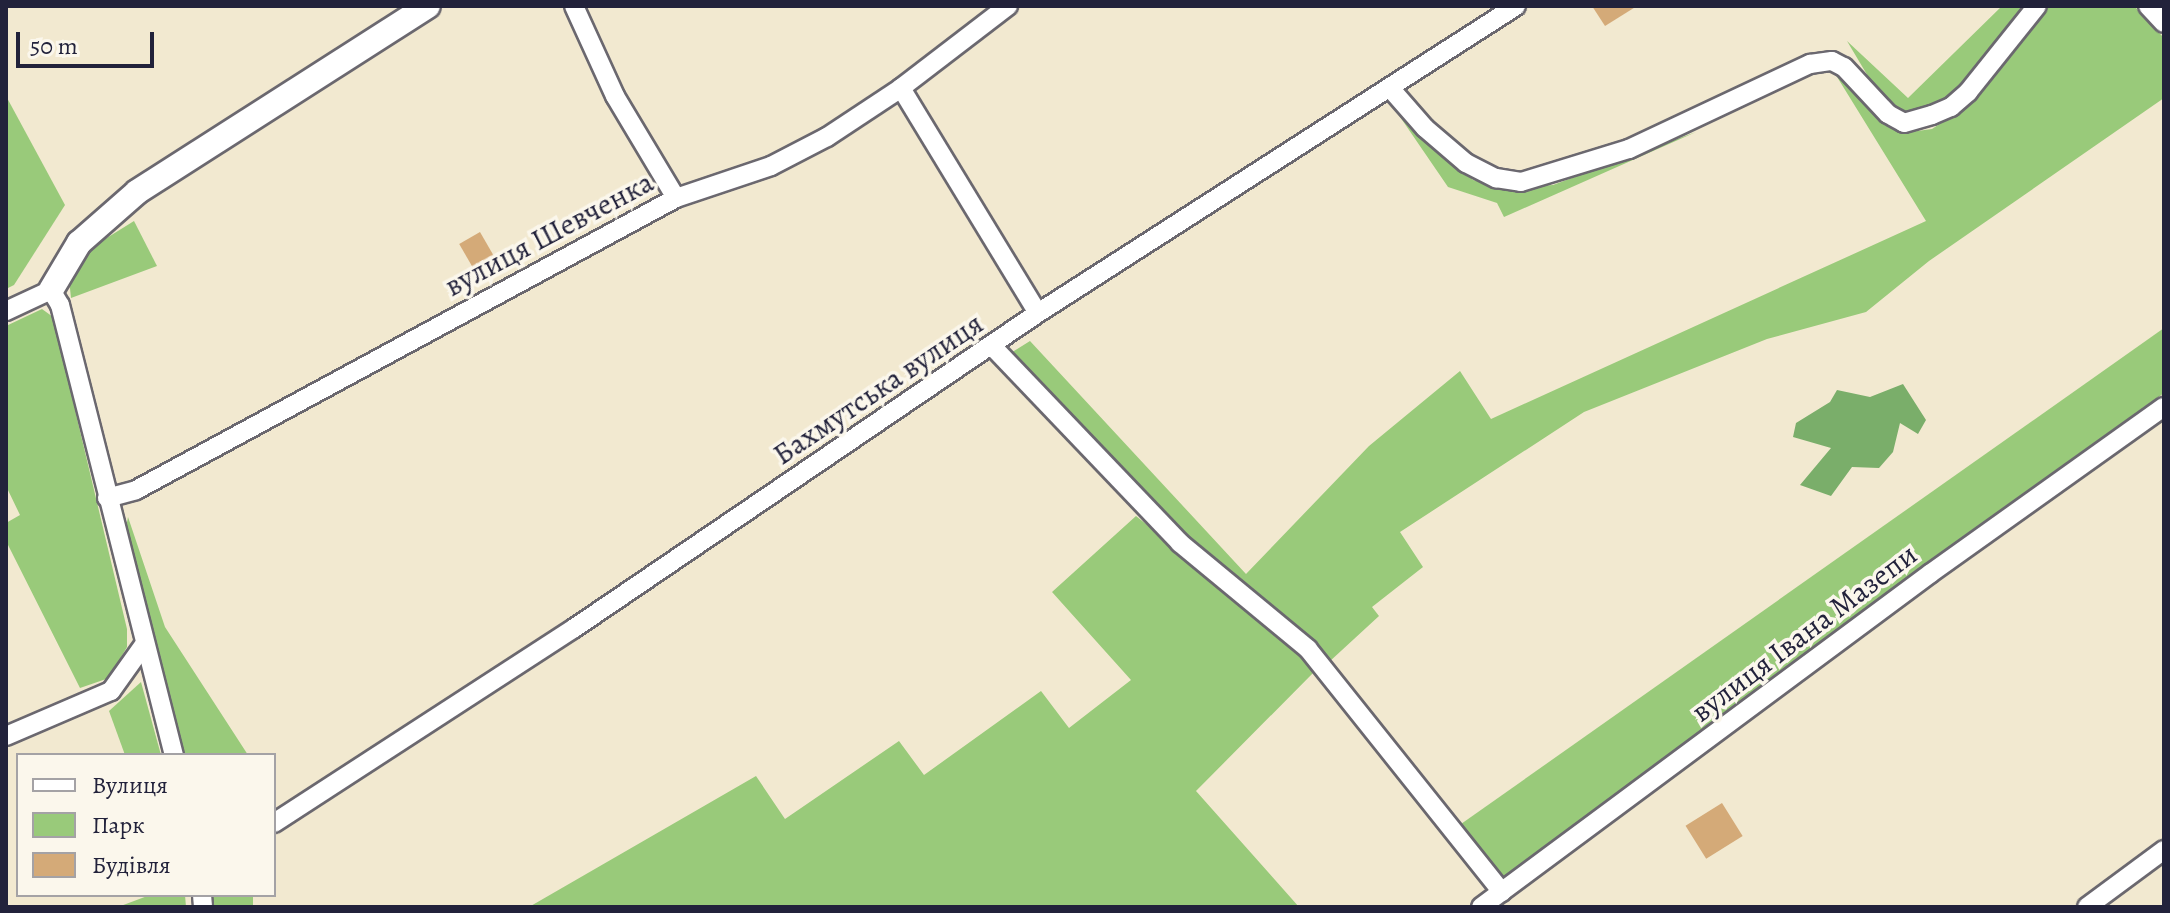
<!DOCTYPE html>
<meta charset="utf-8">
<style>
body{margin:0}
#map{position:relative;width:2170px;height:913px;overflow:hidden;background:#f2e9d0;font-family:Alegreya,serif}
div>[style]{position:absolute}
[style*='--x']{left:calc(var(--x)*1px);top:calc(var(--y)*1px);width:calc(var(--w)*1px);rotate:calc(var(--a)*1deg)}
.green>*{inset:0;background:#99ca7a;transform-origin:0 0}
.forest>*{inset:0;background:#7aae6a}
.building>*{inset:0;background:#d4aa78;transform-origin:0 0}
.roads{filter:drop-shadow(2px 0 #6b686f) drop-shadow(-2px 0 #6b686f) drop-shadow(0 2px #6b686f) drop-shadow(0 -2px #6b686f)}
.minor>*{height:18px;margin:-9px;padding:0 9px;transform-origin:9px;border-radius:9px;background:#fff}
.tertiary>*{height:24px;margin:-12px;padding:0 12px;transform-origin:12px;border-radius:12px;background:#fff}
span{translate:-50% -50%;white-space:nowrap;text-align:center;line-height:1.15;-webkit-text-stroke:7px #fbf7ec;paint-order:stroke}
.street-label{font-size:30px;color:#22223b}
.frame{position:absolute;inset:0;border:8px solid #22223b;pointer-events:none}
.legend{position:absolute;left:16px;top:753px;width:260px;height:144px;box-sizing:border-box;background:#fbf7ec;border:2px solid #a4a2a5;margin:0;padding:10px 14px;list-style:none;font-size:24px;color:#22223b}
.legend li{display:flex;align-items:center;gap:16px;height:40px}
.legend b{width:40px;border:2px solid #a4a2a5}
.scale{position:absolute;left:16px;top:32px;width:138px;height:36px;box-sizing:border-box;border:4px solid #22223b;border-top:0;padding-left:10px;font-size:24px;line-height:28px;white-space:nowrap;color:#22223b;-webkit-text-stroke:6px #fbf7ec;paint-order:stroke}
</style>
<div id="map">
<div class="green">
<div style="clip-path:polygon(2002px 6px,2029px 6px,1945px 104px,1905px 114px,1892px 107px,1872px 83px,1847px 41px,1908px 98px)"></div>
<div style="clip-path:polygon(2043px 6px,2134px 6px,2164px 38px,2164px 98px,1929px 261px,1866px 312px,1767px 339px,1584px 412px,1400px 532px,1423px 567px,1372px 607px,1379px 616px,1329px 662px,1212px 563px,1009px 354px,1030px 341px,1246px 574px,1369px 446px,1460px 371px,1491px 419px,1926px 221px,1834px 72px,1887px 124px,1910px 132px,1932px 129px,1956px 113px)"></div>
<div style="clip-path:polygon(6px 96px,65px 205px,14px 285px,6px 289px)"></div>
<div style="clip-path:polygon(1396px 111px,1473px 180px,1504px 188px,1553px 185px,1696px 132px,1504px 217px,1497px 203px,1448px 187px)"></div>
<div style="clip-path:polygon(134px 221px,157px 266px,71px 298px,69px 279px,89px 249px)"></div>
<div style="clip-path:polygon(42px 309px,53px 317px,127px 629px,127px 647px,109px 678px,80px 688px,6px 541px,6px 523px,20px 515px,6px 486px,6px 326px)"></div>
<div style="clip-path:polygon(2164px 328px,2164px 393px,1503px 877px,1461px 824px)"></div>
<div style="clip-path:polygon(1136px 516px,1274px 626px,1316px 670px,1196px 791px,1299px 907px,529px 907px,756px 776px,785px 819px,899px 741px,924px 775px,1041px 691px,1069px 728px,1131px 680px,1052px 592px)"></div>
<div style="clip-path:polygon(128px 517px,165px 627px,248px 755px,182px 755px,125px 533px)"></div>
<div style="clip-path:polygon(141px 682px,161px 755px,125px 755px,109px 711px)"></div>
<div style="clip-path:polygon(150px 895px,185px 895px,186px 907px,118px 907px)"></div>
<div style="left:208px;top:895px;width:45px;height:12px"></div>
</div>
<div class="forest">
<div style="clip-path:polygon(1903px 384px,1926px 420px,1918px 434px,1900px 423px,1893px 452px,1879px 468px,1852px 467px,1831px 496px,1800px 485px,1831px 448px,1793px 437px,1796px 423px,1830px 402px,1837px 390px,1870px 397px)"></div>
</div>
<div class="building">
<div style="clip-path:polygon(1592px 6px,1637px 6px,1605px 26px)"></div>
<div style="left:480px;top:232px;width:32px;height:24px;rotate:60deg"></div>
<div style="left:1722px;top:803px;width:39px;height:43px;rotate:58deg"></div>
</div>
<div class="roads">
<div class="minor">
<div style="--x:574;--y:6;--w:99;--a:65.5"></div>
<div style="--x:615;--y:96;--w:119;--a:59.1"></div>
<div style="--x:2148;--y:6;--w:23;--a:47"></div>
<div style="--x:901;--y:88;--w:263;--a:58.7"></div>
<div style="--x:1390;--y:88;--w:53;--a:48.8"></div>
<div style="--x:1425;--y:128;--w:54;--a:40.5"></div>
<div style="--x:1466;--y:163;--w:34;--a:27"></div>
<div style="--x:1496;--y:178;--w:25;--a:9"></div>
<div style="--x:1521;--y:182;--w:113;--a:-17"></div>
<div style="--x:1629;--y:149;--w:200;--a:-25.2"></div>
<div style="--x:1810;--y:64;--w:22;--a:-8"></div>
<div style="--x:1832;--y:61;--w:13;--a:27"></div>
<div style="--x:1844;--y:67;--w:64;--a:46.9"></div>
<div style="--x:1888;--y:114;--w:18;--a:29"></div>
<div style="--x:1904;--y:123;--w:29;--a:-16"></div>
<div style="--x:1932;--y:115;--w:21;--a:-23"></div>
<div style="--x:1951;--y:107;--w:23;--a:-41"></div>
<div style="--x:1968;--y:92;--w:110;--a:-51.3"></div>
<div style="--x:6;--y:311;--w:50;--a:-25"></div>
<div style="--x:51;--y:290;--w:17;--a:59"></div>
<div style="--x:60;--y:305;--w:464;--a:75.8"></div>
<div style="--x:993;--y:347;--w:271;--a:46.3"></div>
<div style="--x:1180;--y:543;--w:166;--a:39.6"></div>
<div style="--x:1308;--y:649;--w:311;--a:51.4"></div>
<div style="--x:107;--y:498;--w:30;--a:-15"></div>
<div style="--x:136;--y:490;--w:614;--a:-28.4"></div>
<div style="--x:676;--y:198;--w:100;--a:-18.6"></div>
<div style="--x:771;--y:166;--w:63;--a:-27.4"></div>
<div style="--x:827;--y:137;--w:89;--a:-33.5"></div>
<div style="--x:901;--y:88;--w:135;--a:-37.5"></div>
<div style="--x:6;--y:736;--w:114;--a:-23.2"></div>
<div style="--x:111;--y:691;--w:55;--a:-54.6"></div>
<div style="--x:274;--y:823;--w:356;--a:-33"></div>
<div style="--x:573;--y:629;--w:562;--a:-34.2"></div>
<div style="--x:1038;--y:313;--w:568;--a:-32.71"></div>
<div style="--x:202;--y:895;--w:12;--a:85"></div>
<div style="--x:1481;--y:907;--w:560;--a:-36.58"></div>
<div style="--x:1931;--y:573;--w:286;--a:-35.5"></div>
<div style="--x:2087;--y:907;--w:96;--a:-36.5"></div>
</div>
<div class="tertiary">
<div style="--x:51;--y:290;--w:55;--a:-59.2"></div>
<div style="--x:79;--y:243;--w:77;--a:-41.3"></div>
<div style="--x:137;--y:192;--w:345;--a:-32.6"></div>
</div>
</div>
<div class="street-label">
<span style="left:549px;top:234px;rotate:-28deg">вулиця Шевченка</span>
<span style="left:878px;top:389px;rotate:-34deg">Бахмутська вулиця</span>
<span style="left:1804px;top:633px;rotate:-37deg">вулиця Івана Мазепи</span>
</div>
<div class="frame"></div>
<ul class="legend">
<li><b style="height:10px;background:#fff"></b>Вулиця</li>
<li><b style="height:22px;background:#99ca7a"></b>Парк</li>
<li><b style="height:22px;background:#d4aa78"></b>Будівля</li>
</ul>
<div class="scale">50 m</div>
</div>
